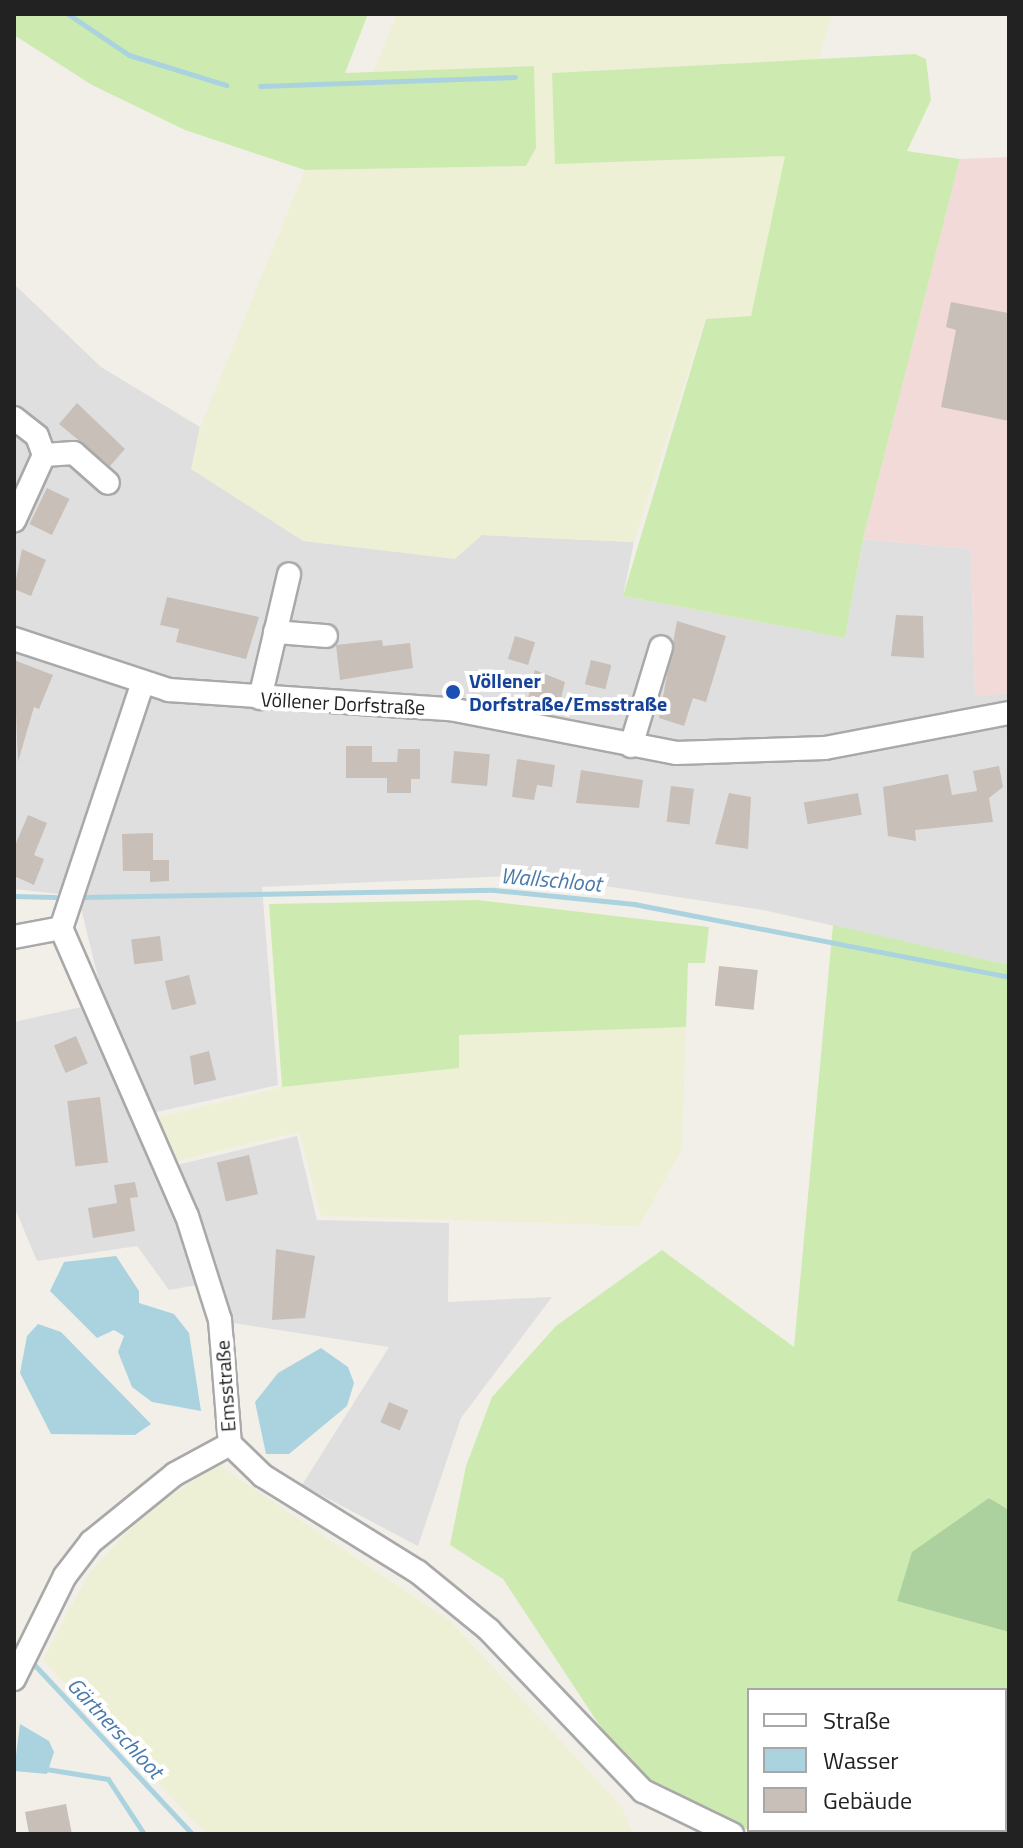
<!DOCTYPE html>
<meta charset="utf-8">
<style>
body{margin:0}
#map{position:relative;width:1023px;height:1848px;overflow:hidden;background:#f2efe9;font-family:"Titillium Web",sans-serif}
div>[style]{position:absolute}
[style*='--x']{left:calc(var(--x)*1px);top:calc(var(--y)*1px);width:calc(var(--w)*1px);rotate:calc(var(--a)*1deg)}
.residential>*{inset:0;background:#e0dfdf}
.commercial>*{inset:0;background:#f2dad9}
.farmland>*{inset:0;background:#eef0d5}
.grass>*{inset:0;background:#cdebb0}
.forest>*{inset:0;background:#add19e}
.water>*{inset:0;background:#aad3df}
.stream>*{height:5px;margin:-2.5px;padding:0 2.5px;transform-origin:2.5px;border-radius:2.5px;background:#aad3df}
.building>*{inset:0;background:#c7bfb8;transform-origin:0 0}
.roads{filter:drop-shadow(2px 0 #a9a9a9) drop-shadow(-2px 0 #a9a9a9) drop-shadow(0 2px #a9a9a9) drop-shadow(0 -2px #a9a9a9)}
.minor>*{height:22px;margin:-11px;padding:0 11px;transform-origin:11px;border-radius:11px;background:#fff}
.dots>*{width:22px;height:22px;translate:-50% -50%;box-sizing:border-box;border:4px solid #fff;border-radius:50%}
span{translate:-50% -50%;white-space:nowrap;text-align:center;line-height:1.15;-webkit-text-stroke:8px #fff;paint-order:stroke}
.transit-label{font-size:20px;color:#164399;font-weight:700}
.left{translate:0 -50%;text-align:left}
.street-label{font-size:20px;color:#222}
.water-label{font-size:22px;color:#4a7aab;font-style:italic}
.frame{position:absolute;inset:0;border:16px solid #222;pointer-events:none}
.legend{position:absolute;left:747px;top:1688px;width:260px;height:144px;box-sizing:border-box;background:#fff;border:2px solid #a7a7a7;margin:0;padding:10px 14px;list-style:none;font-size:24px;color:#222}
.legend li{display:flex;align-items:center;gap:16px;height:40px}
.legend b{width:40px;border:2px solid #a7a7a7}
</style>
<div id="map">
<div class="residential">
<div style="clip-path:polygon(14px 284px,101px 367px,200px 427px,192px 470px,482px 535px,634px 542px,623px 596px,845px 638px,863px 539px,971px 549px,975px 696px,1009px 693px,1009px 965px,763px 910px,533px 875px,262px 887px,278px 1085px,134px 1117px,160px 1169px,297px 1136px,317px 1220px,449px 1223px,448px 1302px,552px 1297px,461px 1418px,418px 1546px,302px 1485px,389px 1347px,233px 1323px,220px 1281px,169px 1290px,137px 1246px,37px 1261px,14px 1206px,14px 1022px,104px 1002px,78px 896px,14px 889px)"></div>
</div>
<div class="commercial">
<div style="clip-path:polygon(1009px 157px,1009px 693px,975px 697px,971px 549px,863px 539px,960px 159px)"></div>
</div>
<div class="farmland">
<div style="clip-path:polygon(397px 14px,832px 14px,819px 59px,552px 73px,556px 164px,785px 156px,751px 317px,705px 319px,634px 542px,482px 535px,455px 559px,303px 541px,191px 469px,200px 427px,305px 170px,526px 166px,534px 66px,373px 72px)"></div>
<div style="clip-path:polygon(686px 1027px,682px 1149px,639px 1226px,321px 1216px,299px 1132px,172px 1162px,156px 1118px,282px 1087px,459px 1068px,459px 1035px)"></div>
<div style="clip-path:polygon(217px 1464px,450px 1621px,622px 1807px,633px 1834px,206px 1834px,43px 1660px,89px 1573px,142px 1516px)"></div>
</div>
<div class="grass">
<div style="clip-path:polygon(14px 14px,368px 14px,345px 73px,534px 66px,536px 148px,526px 166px,305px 170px,185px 130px,92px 85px,14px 35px)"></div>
<div style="clip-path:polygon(915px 54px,926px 59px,931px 100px,907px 151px,960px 159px,863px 539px,845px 638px,623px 596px,706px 319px,751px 316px,785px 156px,555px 164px,552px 73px)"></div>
<div style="clip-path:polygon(477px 900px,709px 927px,705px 963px,688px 963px,686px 1027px,459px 1035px,459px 1068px,282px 1087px,269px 904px)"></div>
<div style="clip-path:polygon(833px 925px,1009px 965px,1009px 1510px,989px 1498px,898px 1601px,1009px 1632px,1009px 1834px,749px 1830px,1005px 1830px,1005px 1690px,749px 1690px,749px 1830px,647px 1784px,602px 1729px,503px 1579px,450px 1545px,466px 1466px,492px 1397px,556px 1326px,662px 1250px,794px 1347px)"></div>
</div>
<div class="forest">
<div style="clip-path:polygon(989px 1498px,1009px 1510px,1009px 1632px,897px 1601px,912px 1552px)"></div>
</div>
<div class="water">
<div style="clip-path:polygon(116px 1256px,139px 1291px,139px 1303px,174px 1314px,189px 1333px,201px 1411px,152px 1402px,132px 1387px,118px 1352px,124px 1336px,114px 1330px,97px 1338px,50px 1291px,64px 1262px)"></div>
<div style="clip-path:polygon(38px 1324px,61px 1332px,151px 1424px,135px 1435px,51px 1434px,20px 1373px,27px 1336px)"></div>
<div style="clip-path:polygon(321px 1348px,348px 1367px,354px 1383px,347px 1406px,289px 1454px,266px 1454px,255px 1402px,278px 1373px)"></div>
<div style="clip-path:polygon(20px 1724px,49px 1741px,54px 1752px,47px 1774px,14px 1771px)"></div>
</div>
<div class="stream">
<div style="--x:68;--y:14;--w:73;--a:33.9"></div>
<div style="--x:129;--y:55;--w:102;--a:17.2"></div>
<div style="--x:260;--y:86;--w:255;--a:-2"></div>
<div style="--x:14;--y:896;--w:41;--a:1.4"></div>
<div style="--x:83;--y:897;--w:411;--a:-1"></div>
<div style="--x:494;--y:890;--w:141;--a:5.7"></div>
<div style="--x:634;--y:904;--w:382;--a:11"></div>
<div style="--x:14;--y:1644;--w:11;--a:45"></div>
<div style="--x:29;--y:1659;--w:239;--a:47"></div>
<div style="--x:46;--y:1769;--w:63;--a:9.2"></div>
<div style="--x:108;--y:1779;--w:66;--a:56.8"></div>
</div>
<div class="building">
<div style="clip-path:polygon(951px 302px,1008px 313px,1009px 421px,941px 407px,956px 330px,946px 327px)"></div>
<div style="clip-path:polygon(77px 403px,125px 449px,110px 466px,59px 424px)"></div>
<div style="left:47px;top:488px;width:25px;height:40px;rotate:26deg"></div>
<div style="clip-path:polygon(22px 549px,46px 560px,31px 596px,14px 589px)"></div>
<div style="clip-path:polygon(167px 597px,259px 617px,246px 659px,176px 642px,179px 629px,160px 625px)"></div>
<div style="clip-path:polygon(896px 615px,923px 616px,924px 658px,891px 656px)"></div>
<div style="clip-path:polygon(677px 621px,726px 636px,706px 702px,693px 698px,684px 726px,659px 718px)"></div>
<div style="left:515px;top:636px;width:21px;height:24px;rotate:17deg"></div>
<div style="clip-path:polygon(382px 640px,383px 646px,410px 643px,413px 668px,340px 680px,336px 645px)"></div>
<div style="clip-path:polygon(14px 660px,53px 675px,39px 709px,34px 707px,18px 762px)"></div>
<div style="left:591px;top:660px;width:21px;height:25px;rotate:14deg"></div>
<div style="clip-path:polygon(535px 670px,565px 682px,559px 706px,528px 698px)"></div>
<div style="clip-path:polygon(346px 746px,372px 746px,372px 762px,397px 762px,398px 749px,420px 749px,420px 779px,411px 779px,411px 793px,387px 793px,387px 778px,346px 778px)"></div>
<div style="left:454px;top:751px;width:36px;height:32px;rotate:5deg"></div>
<div style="clip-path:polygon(517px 759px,555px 765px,552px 787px,537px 785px,534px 800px,512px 797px)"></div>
<div style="clip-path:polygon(999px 766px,1003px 787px,989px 798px,993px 822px,915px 830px,916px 841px,888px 836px,883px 787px,948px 774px,952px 795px,977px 791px,973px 771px)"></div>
<div style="clip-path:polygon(581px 770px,643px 780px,639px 808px,576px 803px)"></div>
<div style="left:671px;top:786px;width:23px;height:36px;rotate:7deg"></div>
<div style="clip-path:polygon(729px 793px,751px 797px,748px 849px,715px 844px)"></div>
<div style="left:858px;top:793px;width:22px;height:55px;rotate:80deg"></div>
<div style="clip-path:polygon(28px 815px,47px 823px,34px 855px,44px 859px,34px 885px,14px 876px,14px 848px)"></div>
<div style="clip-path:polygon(153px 833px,153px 860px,169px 860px,169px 881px,150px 882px,150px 871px,123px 871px,122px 834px)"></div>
<div style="left:160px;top:936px;width:25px;height:29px;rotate:83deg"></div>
<div style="left:719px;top:966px;width:39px;height:40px;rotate:6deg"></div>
<div style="left:189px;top:975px;width:30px;height:25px;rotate:76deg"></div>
<div style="left:76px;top:1036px;width:30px;height:24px;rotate:67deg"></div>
<div style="clip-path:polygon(209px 1051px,216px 1080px,194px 1085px,190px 1056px)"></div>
<div style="left:100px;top:1097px;width:66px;height:33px;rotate:83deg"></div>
<div style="left:249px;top:1155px;width:40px;height:33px;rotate:77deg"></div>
<div style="clip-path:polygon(135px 1182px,138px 1197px,130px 1198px,135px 1231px,93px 1238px,88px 1208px,117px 1203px,114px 1185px)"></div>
<div style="clip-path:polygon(276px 1249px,315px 1256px,305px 1318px,272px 1320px)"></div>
<div style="left:389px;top:1402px;width:21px;height:22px;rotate:23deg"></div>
<div style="clip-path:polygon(66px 1804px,72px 1834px,29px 1834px,25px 1812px)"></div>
</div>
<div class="roads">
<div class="minor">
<div style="--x:14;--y:418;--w:29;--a:38"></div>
<div style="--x:37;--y:436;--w:20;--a:70"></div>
<div style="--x:44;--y:455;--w:72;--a:114.4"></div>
<div style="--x:44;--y:455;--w:30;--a:-4"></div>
<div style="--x:74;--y:453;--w:45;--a:41.4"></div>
<div style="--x:275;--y:632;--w:51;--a:4.5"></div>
<div style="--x:14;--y:639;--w:163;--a:18.2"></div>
<div style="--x:169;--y:690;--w:282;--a:3.9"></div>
<div style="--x:450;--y:709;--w:230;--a:11"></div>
<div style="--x:676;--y:753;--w:149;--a:-1.9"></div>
<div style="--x:825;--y:748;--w:187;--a:-10.8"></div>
<div style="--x:142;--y:685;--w:256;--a:108.4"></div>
<div style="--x:61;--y:928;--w:314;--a:66.4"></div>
<div style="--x:187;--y:1216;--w:109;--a:72.4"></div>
<div style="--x:220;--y:1320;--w:124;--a:85.4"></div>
<div style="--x:230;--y:1444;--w:46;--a:44.1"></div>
<div style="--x:263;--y:1476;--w:182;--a:31.8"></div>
<div style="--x:418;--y:1572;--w:92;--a:39.2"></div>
<div style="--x:489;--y:1630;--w:223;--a:46.3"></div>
<div style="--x:643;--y:1791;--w:99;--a:25.8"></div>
<div style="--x:260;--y:698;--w:127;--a:-76.8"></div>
<div style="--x:631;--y:746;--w:103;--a:-73.1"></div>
<div style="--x:14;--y:937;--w:48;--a:-10.8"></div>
<div style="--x:14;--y:1679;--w:115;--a:-63.7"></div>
<div style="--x:65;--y:1576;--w:43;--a:-52.6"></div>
<div style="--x:91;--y:1542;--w:108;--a:-39"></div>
<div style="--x:175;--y:1474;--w:63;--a:-28.6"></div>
</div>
</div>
<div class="dots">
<div style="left:453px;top:692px;background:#1a4fb4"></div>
</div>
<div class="transit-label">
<span class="left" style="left:469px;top:692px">Völlener<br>Dorfstraße/Emsstraße</span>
</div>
<div class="street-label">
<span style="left:343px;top:703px;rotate:3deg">Völlener Dorfstraße</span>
<span style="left:225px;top:1386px;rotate:-94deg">Emsstraße</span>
</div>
<div class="water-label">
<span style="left:551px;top:880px;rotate:5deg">Wallschloot</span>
<span style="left:115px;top:1728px;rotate:47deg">Gärtnerschloot</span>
</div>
<div class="frame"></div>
<ul class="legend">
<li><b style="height:10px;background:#fff"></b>Straße</li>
<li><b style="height:22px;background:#aad3df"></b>Wasser</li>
<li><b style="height:22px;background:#c7bfb8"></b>Gebäude</li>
</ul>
</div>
